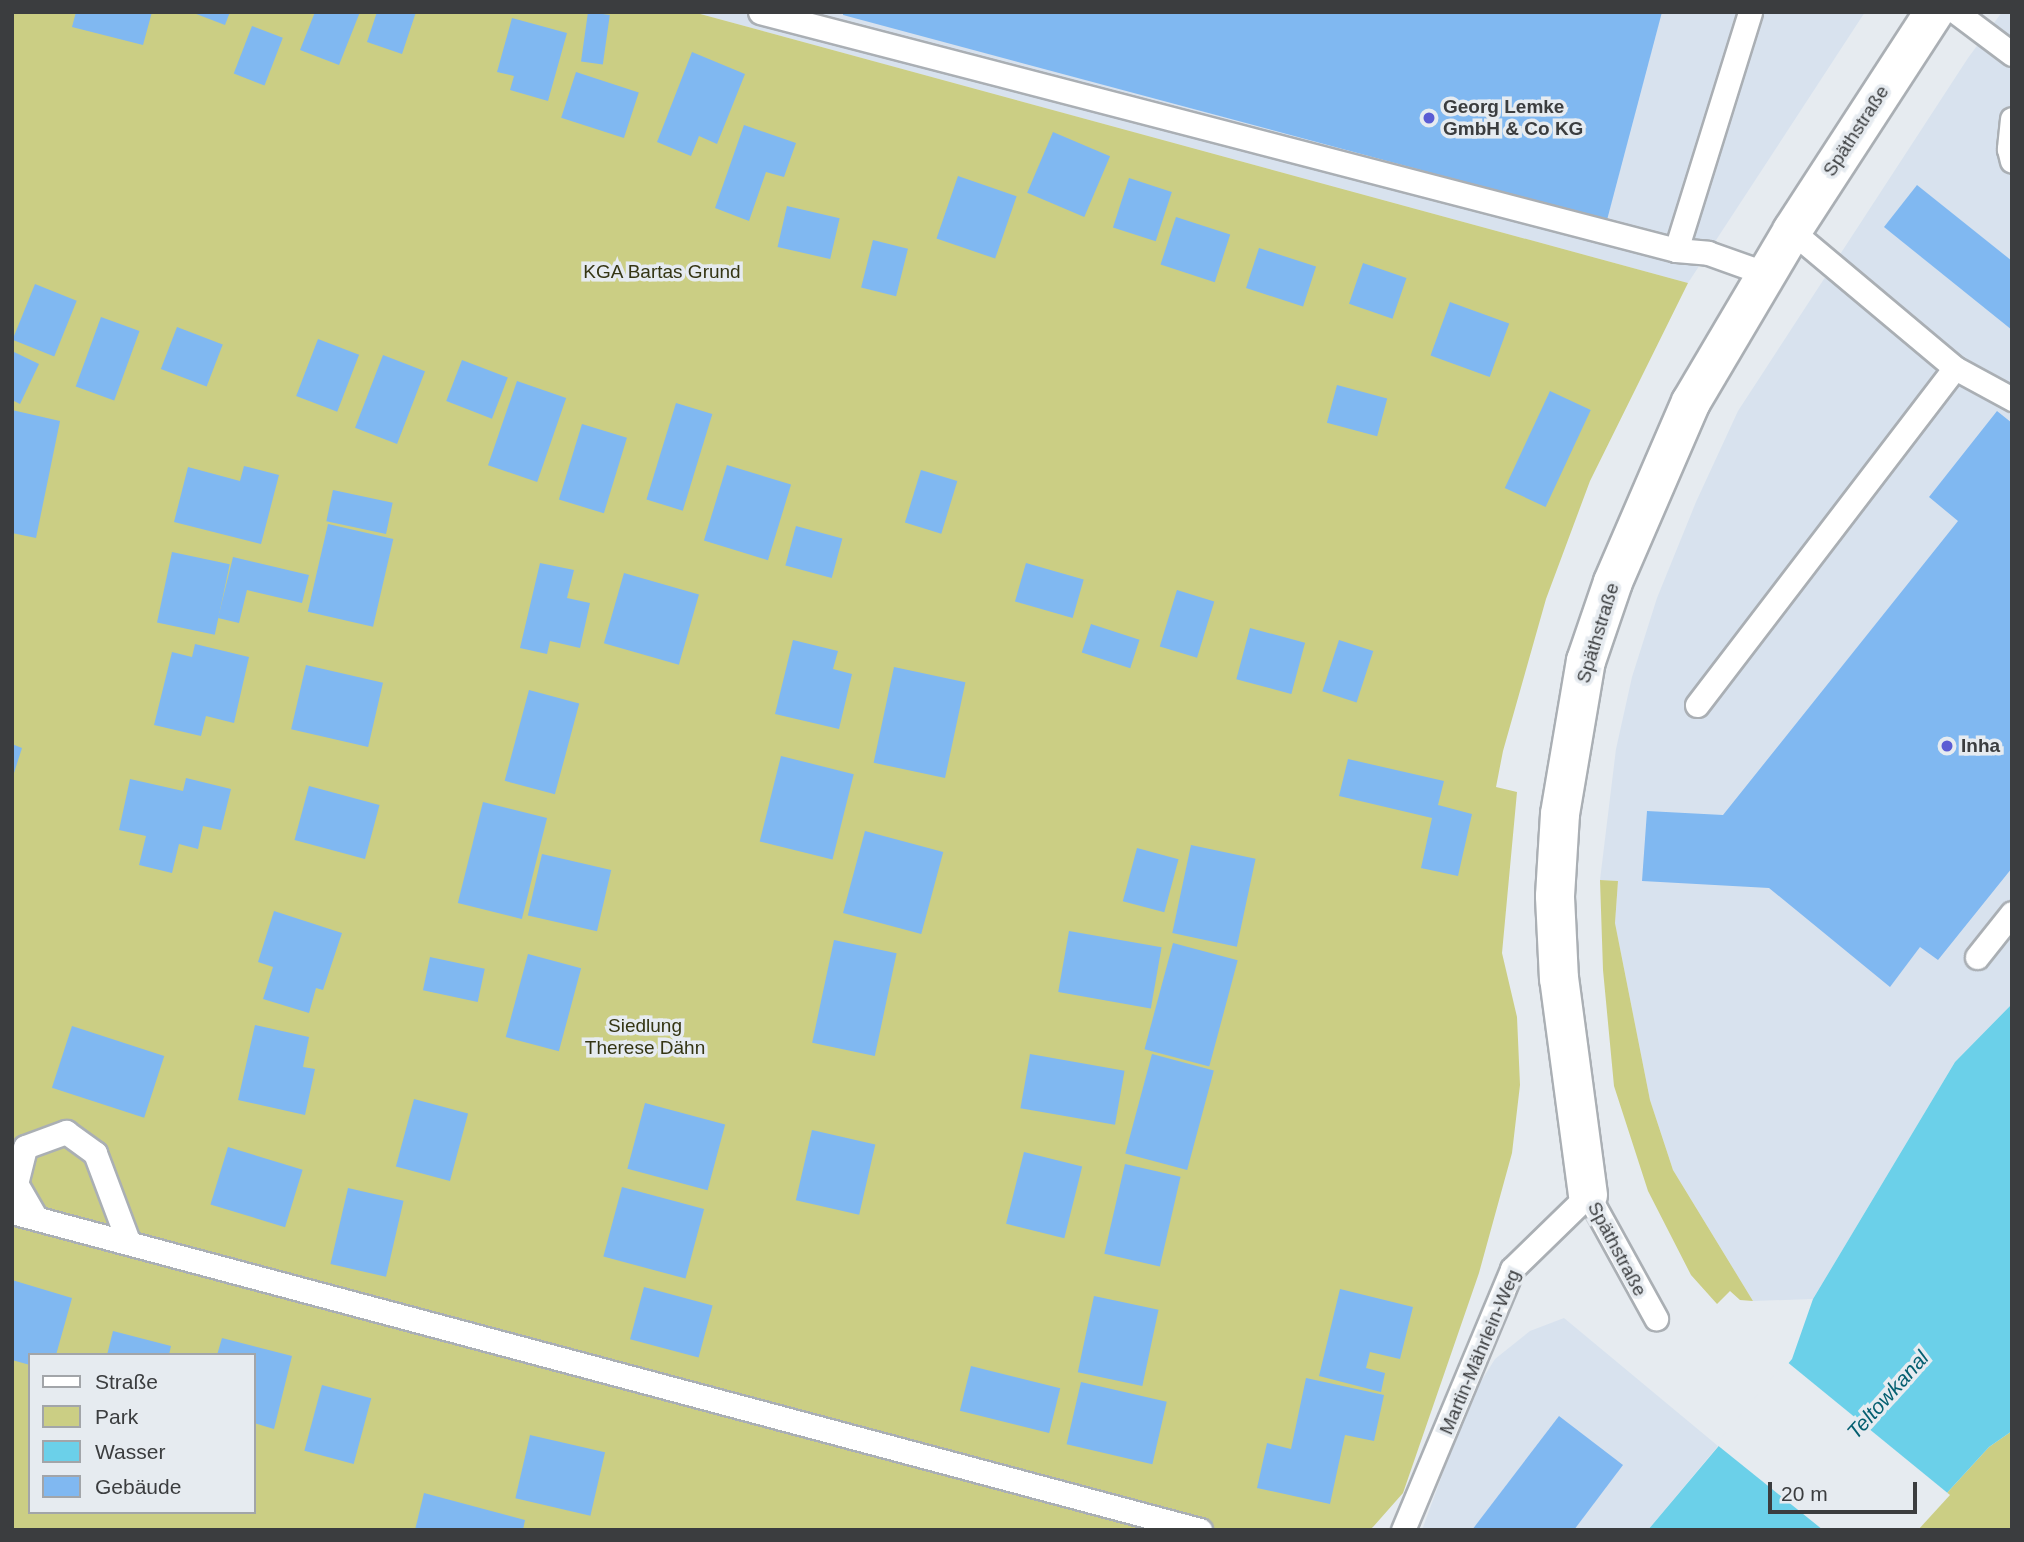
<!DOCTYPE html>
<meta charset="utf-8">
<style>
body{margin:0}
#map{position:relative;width:2024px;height:1542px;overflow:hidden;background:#e6ebf0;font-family:Arial,sans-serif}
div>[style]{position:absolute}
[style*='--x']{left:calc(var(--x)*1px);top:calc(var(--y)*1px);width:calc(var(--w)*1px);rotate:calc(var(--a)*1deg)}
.built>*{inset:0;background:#d8e2ee}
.green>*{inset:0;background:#cbce84}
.water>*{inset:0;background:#6bd0e9}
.pier>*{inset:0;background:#e6ebf0}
.building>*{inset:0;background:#80b8f1;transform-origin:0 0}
.roads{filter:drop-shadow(2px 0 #aaafb4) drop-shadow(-2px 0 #aaafb4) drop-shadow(0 2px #aaafb4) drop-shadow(0 -2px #aaafb4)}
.service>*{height:23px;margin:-11.5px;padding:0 11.5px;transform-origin:11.5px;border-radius:11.5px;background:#fff}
.minor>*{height:38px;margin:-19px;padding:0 19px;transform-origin:19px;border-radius:19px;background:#fff}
.dots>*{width:19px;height:19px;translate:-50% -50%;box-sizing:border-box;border:4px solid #e6ebf0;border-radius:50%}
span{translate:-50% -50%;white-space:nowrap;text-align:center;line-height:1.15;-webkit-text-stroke:7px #e6ebf0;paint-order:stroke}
.poi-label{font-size:19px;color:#3b3d3f;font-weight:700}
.left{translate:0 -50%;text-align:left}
.street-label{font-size:19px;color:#3b3d3f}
.park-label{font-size:19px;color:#343513}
.water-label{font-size:21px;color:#045f70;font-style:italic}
.frame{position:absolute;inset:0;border:14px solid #3b3d3f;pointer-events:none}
.legend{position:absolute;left:28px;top:1353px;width:228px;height:161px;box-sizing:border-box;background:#e6ebf0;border:2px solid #a2a5a9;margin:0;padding:9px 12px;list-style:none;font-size:21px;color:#3b3d3f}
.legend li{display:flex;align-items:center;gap:14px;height:35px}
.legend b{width:35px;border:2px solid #a2a5a9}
.scale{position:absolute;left:1768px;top:1482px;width:149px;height:32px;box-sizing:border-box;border:4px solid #3b3d3f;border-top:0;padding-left:9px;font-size:21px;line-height:24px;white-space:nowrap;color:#3b3d3f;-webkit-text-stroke:5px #e6ebf0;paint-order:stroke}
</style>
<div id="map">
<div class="built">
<div style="clip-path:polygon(693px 12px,1865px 12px,1688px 283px)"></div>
<div style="clip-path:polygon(2002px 12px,2012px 12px,2012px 1004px,1955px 1062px,1813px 1299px,1753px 1301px,1673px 1170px,1650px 1100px,1615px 923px,1618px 881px,1600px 880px,1616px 749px,1632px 677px,1657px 598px,1696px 502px,1738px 411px,1968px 58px)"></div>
<div style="clip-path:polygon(1564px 1318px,1718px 1446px,1648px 1530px,1422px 1530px,1470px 1399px,1495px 1359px,1530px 1331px)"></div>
</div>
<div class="green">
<div style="clip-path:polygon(evenodd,12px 12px,693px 12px,1688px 283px,1590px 481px,1546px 599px,1503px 751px,1496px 787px,1517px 792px,1502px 953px,1517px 1017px,1520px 1085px,1512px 1153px,1479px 1273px,1403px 1493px,1373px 1527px,1369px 1530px,12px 1530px,12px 12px,30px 1355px,254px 1355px,254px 1512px,30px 1512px,30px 1355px)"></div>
<div style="clip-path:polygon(1600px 880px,1618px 881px,1615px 923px,1650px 1100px,1673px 1170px,1753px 1301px,1740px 1300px,1730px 1291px,1717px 1304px,1691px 1275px,1648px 1191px,1614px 1086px,1603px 970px)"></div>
<div style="clip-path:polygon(2012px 1431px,2012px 1530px,1913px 1530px,1989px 1447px)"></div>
</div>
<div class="water">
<div style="clip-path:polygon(2012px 1004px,2012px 1431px,1989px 1447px,1913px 1530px,1648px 1530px,1792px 1359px,1813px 1299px,1955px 1062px)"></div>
</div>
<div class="pier">
<div style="clip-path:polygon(1786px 1361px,1950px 1495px,1918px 1530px,1823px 1530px,1716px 1444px)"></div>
</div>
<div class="building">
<div style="clip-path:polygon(76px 12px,152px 12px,143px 45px,72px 27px)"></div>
<div style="clip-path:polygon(191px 12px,230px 12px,225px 25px)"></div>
<div style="clip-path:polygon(315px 12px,360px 12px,339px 65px,300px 50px)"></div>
<div style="clip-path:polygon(377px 12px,416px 12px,402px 54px,367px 42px)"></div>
<div style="left:588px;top:12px;width:22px;height:50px;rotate:8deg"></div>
<div style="clip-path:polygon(843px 12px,1662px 12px,1607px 220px,843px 15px)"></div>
<div style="clip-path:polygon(512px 18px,567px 33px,548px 101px,510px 90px,514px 76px,497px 72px)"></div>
<div style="left:252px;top:26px;width:33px;height:51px;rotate:21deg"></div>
<div style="clip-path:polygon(692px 52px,745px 74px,717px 144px,699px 136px,691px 156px,657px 142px)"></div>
<div style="left:576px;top:72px;width:66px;height:48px;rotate:18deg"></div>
<div style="clip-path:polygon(744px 125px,796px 143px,784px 177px,766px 172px,749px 221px,715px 208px)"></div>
<div style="left:1053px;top:132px;width:62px;height:66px;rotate:23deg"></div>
<div style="left:958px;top:176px;width:62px;height:66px;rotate:19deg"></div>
<div style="left:1129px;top:178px;width:45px;height:52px;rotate:18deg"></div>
<div style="clip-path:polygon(1917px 185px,2012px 261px,2012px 330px,1884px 227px)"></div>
<div style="left:787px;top:206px;width:54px;height:42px;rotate:13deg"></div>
<div style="left:1176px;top:217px;width:57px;height:50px;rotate:18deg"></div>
<div style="left:873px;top:240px;width:36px;height:49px;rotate:14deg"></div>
<div style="left:1259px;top:248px;width:60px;height:42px;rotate:18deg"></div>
<div style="left:1363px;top:263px;width:46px;height:43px;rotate:19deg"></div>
<div style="left:35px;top:284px;width:45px;height:60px;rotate:22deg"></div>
<div style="left:1450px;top:302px;width:63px;height:57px;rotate:20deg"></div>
<div style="left:101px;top:317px;width:41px;height:74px;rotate:20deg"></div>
<div style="left:177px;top:327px;width:49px;height:45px;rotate:21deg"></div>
<div style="left:318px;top:339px;width:44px;height:61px;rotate:21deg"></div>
<div style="clip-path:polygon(12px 351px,39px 364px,20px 404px,12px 400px)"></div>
<div style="left:383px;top:355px;width:45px;height:78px;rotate:21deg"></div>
<div style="left:462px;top:360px;width:49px;height:44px;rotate:21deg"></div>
<div style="left:517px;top:381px;width:52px;height:89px;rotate:19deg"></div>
<div style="left:1337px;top:385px;width:52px;height:39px;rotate:15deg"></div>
<div style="left:1550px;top:391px;width:45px;height:107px;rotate:25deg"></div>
<div style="left:676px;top:403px;width:38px;height:101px;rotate:17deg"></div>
<div style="clip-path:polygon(12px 410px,60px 421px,36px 538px,12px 533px)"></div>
<div style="clip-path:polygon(1997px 411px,2012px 423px,2012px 868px,1938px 960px,1920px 947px,1890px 987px,1769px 888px,1642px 881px,1647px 811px,1723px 815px,1958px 521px,1929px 497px)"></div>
<div style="left:582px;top:424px;width:47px;height:79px;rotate:17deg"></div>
<div style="left:727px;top:465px;width:67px;height:79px;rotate:17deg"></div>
<div style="clip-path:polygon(244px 466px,279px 475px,261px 544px,174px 522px,188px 467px,240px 481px)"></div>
<div style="left:921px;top:470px;width:38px;height:55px;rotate:17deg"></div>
<div style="left:333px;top:490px;width:61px;height:32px;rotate:12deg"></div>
<div style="left:328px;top:524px;width:67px;height:90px;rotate:13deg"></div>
<div style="left:796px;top:526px;width:48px;height:41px;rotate:15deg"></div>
<div style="left:172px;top:552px;width:59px;height:72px;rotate:12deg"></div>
<div style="clip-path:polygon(233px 557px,309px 575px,302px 603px,247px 590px,239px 623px,218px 618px)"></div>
<div style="clip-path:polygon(540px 563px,574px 570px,567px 598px,590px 603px,580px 648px,550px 641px,547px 654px,520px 648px)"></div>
<div style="left:1026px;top:563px;width:60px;height:40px;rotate:16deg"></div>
<div style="left:624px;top:573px;width:78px;height:73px;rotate:16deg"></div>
<div style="left:1177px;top:590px;width:39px;height:59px;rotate:17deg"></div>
<div style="left:1091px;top:624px;width:51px;height:30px;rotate:18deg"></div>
<div style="left:1250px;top:628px;width:57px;height:53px;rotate:15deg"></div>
<div style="clip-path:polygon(793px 640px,838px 651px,833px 669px,852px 674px,839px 729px,775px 714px)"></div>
<div style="left:1339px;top:640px;width:36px;height:54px;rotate:18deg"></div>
<div style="clip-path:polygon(195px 644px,249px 657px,234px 723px,206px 716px,201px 736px,154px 725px,172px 652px,192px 657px)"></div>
<div style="left:306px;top:665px;width:79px;height:66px;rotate:13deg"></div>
<div style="left:894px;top:667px;width:73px;height:98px;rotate:12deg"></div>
<div style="left:529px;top:690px;width:52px;height:94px;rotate:15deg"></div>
<div style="clip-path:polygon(12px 744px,22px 748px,13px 776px,12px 776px)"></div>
<div style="left:781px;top:756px;width:75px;height:88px;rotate:14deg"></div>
<div style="clip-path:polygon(1348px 759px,1444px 781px,1438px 805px,1472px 814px,1458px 876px,1421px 868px,1432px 818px,1339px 796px)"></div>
<div style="clip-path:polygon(186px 778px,231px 789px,221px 830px,203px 826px,198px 849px,179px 844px,172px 873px,139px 865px,146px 836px,119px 830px,130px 779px,183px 791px)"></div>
<div style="left:309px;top:786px;width:73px;height:56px;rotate:15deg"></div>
<div style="left:483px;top:802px;width:66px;height:104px;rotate:14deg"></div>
<div style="left:865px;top:831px;width:81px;height:85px;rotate:15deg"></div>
<div style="left:1191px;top:845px;width:66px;height:90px;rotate:12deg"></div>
<div style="left:1137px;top:848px;width:43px;height:55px;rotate:15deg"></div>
<div style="left:542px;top:854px;width:71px;height:63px;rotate:13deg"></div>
<div style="clip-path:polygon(274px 911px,342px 933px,323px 990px,316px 988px,309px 1013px,263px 999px,273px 967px,258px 962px)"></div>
<div style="left:1069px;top:931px;width:94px;height:62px;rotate:10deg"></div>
<div style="left:834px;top:940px;width:64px;height:105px;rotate:12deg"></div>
<div style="left:1173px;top:943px;width:67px;height:110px;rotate:15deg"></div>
<div style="left:528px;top:954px;width:55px;height:86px;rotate:15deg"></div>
<div style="left:430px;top:957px;width:56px;height:34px;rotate:12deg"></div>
<div style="clip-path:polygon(255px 1025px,309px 1037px,303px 1067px,315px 1069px,305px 1115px,238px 1100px)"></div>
<div style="left:72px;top:1026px;width:97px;height:65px;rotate:18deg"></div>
<div style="left:1030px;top:1054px;width:96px;height:55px;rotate:10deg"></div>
<div style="left:1152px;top:1054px;width:64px;height:103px;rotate:15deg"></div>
<div style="left:414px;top:1099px;width:56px;height:70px;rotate:15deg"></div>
<div style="left:645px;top:1103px;width:83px;height:68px;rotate:15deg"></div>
<div style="left:812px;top:1130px;width:65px;height:72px;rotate:13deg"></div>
<div style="left:228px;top:1147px;width:78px;height:60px;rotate:17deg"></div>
<div style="left:1024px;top:1152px;width:60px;height:74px;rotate:14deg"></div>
<div style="left:1125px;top:1164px;width:57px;height:92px;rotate:13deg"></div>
<div style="left:622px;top:1187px;width:85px;height:72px;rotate:15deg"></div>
<div style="left:348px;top:1188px;width:57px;height:78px;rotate:13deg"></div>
<div style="clip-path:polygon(12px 1280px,72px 1298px,56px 1355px,30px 1355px,30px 1365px,12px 1360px)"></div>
<div style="left:644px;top:1287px;width:71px;height:54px;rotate:15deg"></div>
<div style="clip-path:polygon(1340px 1289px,1413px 1307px,1400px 1359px,1370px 1352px,1366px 1368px,1385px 1373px,1381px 1392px,1319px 1376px)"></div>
<div style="left:1094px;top:1296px;width:66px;height:78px;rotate:12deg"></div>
<div style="clip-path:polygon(113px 1331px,171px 1346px,169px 1355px,107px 1355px)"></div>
<div style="clip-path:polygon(222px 1338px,292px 1356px,274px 1429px,254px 1423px,254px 1355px,217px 1355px)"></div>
<div style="left:971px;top:1366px;width:92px;height:46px;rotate:14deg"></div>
<div style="clip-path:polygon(1306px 1378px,1384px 1395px,1374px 1441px,1345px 1435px,1330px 1504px,1257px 1488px,1267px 1443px,1291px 1449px)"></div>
<div style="left:1081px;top:1382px;width:88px;height:64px;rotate:13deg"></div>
<div style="left:322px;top:1385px;width:51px;height:68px;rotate:15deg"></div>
<div style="clip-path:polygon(1559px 1416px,1623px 1465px,1574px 1530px,1472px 1530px)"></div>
<div style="left:530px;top:1435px;width:77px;height:65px;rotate:13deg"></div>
<div style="clip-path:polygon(424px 1493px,525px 1520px,523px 1530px,415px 1530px)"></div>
</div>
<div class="roads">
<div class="service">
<div style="--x:760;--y:12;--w:946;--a:14.56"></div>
<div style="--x:1676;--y:250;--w:32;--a:5"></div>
<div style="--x:1708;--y:253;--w:63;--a:19.6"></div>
<div style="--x:1956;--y:12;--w:70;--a:36.9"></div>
<div style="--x:2012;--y:119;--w:30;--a:96"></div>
<div style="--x:2009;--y:149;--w:12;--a:76"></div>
<div style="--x:1676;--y:250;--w:249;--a:-72.7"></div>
<div style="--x:1955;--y:368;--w:65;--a:28.5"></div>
<div style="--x:1697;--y:705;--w:424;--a:-52.6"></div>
<div style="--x:1955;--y:368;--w:213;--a:-140"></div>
<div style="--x:1977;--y:957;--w:56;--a:-51.5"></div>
<div style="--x:12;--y:1212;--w:1230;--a:14.99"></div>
<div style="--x:36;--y:1218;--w:39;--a:-120"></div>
<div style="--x:16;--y:1184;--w:38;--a:-76"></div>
<div style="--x:25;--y:1147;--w:44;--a:-20.1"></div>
<div style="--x:66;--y:1132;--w:36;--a:36"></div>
<div style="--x:95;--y:1153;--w:94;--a:69.4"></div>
<div style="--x:1403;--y:1530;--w:283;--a:-67.3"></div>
<div style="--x:1512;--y:1269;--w:106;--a:-44.2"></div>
<div style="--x:1588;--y:1195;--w:141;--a:61.1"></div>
</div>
<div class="minor">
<div style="--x:1588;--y:1195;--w:218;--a:-97.6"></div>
<div style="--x:1559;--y:979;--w:83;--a:-92.8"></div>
<div style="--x:1555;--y:896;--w:82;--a:-86.5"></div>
<div style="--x:1560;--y:814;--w:155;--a:-80.4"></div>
<div style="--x:1586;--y:661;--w:83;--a:-71.1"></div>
<div style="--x:1613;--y:582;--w:196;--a:-66.6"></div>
<div style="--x:1691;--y:402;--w:199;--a:-59.4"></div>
<div style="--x:1792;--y:231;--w:261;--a:-57"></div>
</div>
</div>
<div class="dots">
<div style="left:1429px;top:118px;background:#5b5cd4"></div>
<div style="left:1947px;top:746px;background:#5b5cd4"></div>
</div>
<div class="poi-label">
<span class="left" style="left:1443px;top:118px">Georg Lemke<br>GmbH &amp; Co KG</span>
<span class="left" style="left:1961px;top:746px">Inha</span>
</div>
<div class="street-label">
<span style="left:1856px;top:131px;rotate:-57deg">Späthstraße</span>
<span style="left:1598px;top:633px;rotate:-73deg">Späthstraße</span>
<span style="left:1617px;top:1249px;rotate:62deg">Späthstraße</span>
<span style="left:1480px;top:1352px;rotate:-67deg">Martin-Mährlein-Weg</span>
</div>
<div class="park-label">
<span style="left:662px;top:272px">KGA Bartas Grund</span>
<span style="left:645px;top:1037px">Siedlung<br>Therese Dähn</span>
</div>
<div class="water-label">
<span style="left:1888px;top:1395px;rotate:-48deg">Teltowkanal</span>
</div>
<div class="frame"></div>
<ul class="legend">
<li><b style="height:9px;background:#fff"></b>Straße</li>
<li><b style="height:19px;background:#cbce84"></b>Park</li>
<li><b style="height:19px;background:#6bd0e9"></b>Wasser</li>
<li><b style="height:19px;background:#80b8f1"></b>Gebäude</li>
</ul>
<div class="scale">20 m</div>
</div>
